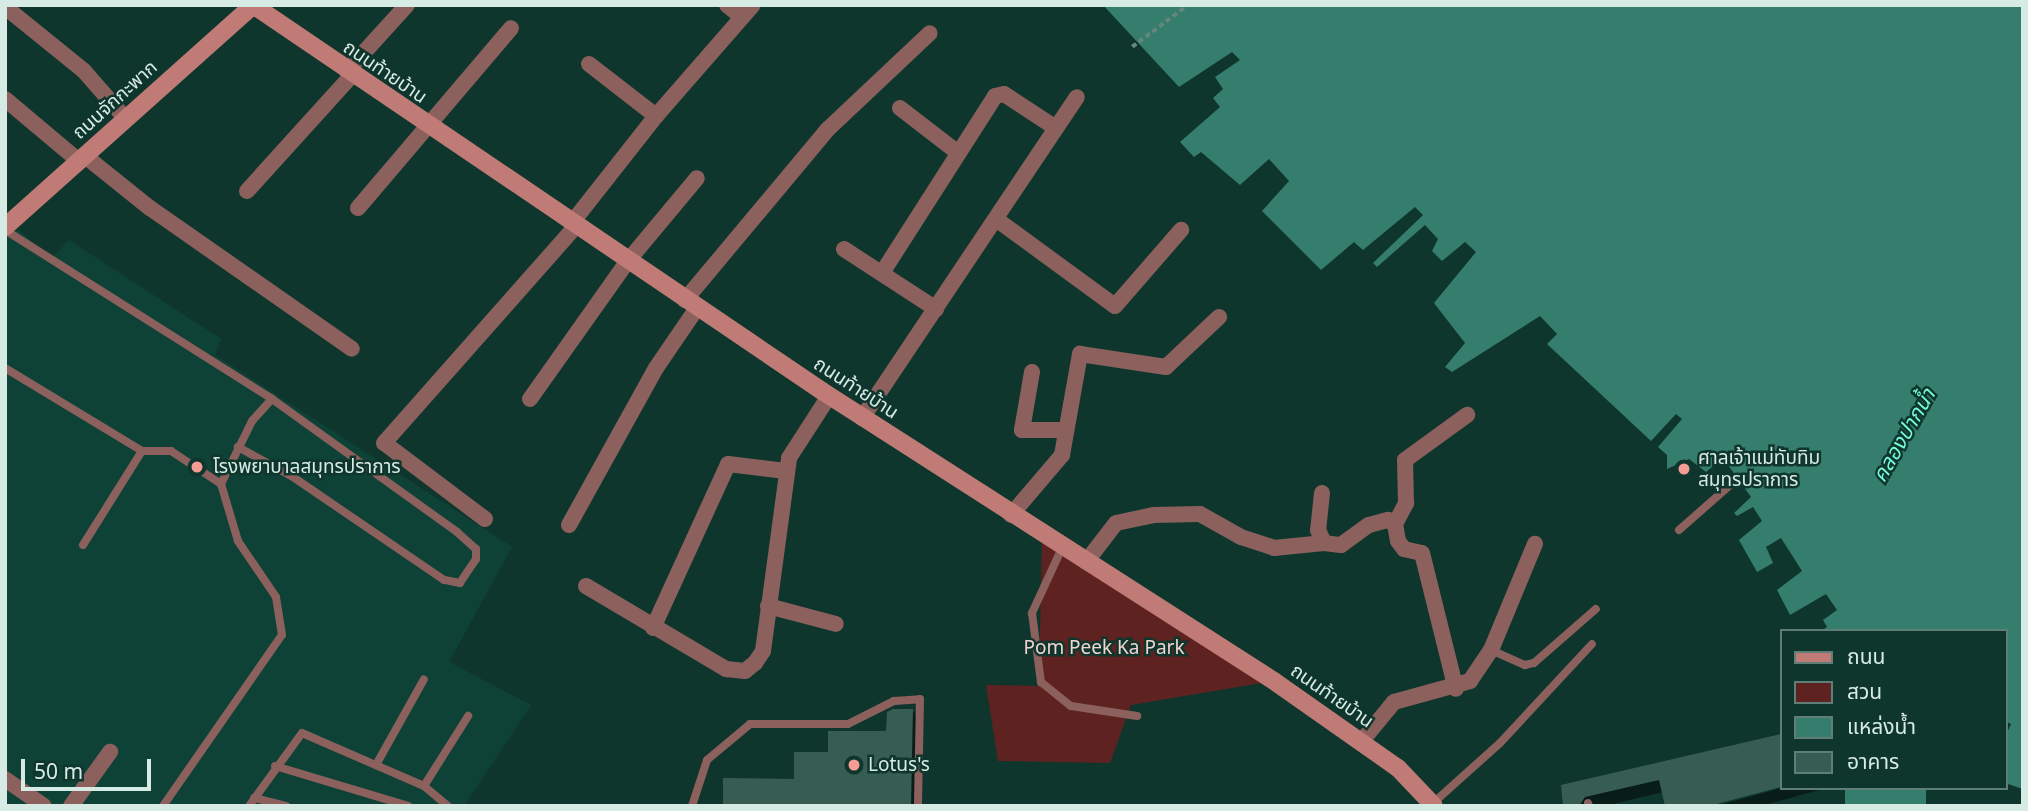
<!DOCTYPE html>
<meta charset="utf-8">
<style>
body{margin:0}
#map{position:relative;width:2028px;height:811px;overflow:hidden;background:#0f362d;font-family:"Noto Sans","Noto Sans Thai",sans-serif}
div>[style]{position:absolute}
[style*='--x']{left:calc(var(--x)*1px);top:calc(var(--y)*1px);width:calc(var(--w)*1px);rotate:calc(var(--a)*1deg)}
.built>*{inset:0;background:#0f4237}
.green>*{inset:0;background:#5e2321}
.water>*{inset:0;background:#357d6d;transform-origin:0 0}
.shadow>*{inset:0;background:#0007}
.building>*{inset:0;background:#375d53}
.path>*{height:3.5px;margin-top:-1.75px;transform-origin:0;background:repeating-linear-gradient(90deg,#66857d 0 5px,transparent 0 8.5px)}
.lane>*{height:8px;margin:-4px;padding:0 4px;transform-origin:4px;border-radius:4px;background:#8c605d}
.street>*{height:16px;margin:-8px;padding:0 8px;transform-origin:8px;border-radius:8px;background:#8c605d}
.secondary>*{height:18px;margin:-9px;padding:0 9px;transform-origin:9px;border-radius:9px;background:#c07b76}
.dots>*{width:19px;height:19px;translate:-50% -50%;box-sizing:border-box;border:4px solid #0f362d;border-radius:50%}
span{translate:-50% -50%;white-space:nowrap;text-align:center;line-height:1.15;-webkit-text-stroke:5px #0f362d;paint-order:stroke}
.street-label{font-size:19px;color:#d7ebe5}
.poi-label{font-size:19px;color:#d7ebe5}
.left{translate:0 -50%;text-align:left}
.park-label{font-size:19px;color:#f0d4d1}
.water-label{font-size:21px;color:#75fadb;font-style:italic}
.frame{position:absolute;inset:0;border:7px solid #d7ebe5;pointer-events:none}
.legend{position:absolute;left:1780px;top:629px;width:228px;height:161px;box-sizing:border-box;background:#0f362d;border:2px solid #5f7e77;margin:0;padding:9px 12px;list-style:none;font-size:21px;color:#d7ebe5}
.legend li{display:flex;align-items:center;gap:14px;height:35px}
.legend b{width:35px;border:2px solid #5f7e77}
.scale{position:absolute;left:21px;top:759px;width:130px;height:32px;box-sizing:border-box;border:4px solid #d7ebe5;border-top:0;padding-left:9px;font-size:21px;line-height:24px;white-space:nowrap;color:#d7ebe5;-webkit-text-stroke:5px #0f362d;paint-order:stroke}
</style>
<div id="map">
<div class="built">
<div style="clip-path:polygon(18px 229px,51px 259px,69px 240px,221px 339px,215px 355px,512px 547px,449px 662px,531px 705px,464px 806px,5px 806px,5px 240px)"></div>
</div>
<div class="green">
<div style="clip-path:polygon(1042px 535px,1274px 681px,1131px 705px,1110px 763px,998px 761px,986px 685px,1039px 686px)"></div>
</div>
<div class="water">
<div style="clip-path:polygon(1103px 5px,2023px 5px,2023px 789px,2005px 783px,2005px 737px,2011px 724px,2005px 721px,2005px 631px,1821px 631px,1827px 627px,1823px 620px,1837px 610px,1826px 594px,1790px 615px,1777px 590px,1802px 571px,1781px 538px,1766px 547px,1773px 563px,1757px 572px,1739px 540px,1762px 521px,1753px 507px,1737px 516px,1734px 513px,1751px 497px,1723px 458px,1706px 472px,1689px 459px,1667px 469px,1667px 455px,1658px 447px,1682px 419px,1676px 414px,1651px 441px,1547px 344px,1557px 334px,1540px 316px,1452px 372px,1445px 367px,1465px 343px,1434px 303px,1476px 252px,1465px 242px,1442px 261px,1432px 251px,1438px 239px,1425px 225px,1377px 267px,1373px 263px,1423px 215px,1415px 207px,1363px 250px,1354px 242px,1321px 270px,1262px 211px,1289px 181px,1269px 159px,1240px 185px,1201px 152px,1194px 157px,1180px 142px,1220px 107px,1213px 98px,1223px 89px,1215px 77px,1240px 60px,1232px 52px,1179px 87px)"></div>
<div style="left:1845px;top:788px;width:81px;height:19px"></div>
</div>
<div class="shadow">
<div style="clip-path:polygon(913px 711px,918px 716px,917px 806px,724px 806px,796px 780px,888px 733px)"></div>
<div style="clip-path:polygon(1781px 736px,1781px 785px,1702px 806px,1663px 792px,1605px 806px,1564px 806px,1563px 786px)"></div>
<div style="clip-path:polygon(1782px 788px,1823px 789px,1761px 806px,1716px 806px)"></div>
</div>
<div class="building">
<div style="clip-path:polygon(893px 709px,913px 709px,911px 806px,723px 806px,723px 778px,794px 779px,794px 752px,828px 752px,828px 731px,886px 731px,887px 712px)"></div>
<div style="clip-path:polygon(1781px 734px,1781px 787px,1709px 806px,1665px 806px,1659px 780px,1585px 797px,1579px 806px,1563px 806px,1561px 785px)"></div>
</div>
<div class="path">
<div style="--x:1132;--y:47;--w:70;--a:-36.9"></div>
</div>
<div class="lane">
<div style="--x:5;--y:230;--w:316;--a:32.3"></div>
<div style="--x:272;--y:399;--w:228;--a:35.7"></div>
<div style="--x:457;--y:532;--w:25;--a:42"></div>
<div style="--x:476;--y:549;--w:10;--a:90"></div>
<div style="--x:476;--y:559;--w:29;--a:124"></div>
<div style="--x:460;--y:583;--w:16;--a:-169"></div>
<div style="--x:444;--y:580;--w:183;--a:-145.7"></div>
<div style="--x:293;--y:477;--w:63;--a:-151.4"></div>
<div style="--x:5;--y:368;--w:160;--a:31.2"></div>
<div style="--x:142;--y:451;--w:29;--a:0"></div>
<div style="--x:171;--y:451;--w:60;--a:33.4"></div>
<div style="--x:1679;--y:530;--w:76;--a:-41.3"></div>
<div style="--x:83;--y:545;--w:111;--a:-57.9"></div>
<div style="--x:1062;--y:548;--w:72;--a:114.8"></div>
<div style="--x:1032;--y:613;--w:70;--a:82.6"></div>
<div style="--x:1041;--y:682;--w:38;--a:39"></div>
<div style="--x:1071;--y:706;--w:67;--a:8.6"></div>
<div style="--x:1491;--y:650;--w:37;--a:24"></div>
<div style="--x:1525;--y:665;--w:9;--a:-13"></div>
<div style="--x:1534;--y:663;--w:82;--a:-41.1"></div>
<div style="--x:376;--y:765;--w:98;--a:-60.8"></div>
<div style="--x:275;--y:766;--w:139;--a:16.7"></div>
<div style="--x:424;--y:786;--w:83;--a:-57.8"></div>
<div style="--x:254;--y:798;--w:33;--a:14"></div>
<div style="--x:1588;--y:803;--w:3;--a:72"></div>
<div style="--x:1432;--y:804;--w:91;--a:-41.9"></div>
<div style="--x:1500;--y:743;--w:135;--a:-47.1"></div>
<div style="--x:163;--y:806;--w:208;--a:-55.2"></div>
<div style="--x:282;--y:635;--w:38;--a:-99"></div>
<div style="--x:276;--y:597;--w:68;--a:-124.2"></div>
<div style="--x:238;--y:541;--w:59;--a:-106.6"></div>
<div style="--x:221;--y:484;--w:70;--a:-63.8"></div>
<div style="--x:252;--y:421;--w:30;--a:-48"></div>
<div style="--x:249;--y:806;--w:90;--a:-54"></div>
<div style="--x:302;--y:733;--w:133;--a:23.5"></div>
<div style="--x:424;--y:786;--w:31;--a:40"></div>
<div style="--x:692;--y:806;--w:48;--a:-71.9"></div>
<div style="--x:707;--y:760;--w:56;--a:-39.9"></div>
<div style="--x:750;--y:724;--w:98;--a:0"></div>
<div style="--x:848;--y:724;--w:51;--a:-26.6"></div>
<div style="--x:894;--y:701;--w:26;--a:-4"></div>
<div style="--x:920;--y:699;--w:107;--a:91.1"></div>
</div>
<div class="street">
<div style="--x:727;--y:5;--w:19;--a:39"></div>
<div style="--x:10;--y:11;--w:95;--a:39"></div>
<div style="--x:84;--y:71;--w:64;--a:48.8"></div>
<div style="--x:589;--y:64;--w:85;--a:37.8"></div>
<div style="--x:347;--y:71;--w:89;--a:-47.7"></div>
<div style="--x:5;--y:99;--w:97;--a:40"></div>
<div style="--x:900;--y:108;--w:72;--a:37.7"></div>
<div style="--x:85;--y:156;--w:83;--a:38.7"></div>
<div style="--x:150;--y:208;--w:246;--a:34.9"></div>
<div style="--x:247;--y:191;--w:156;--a:-47.8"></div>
<div style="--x:358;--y:208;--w:236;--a:-49.6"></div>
<div style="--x:996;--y:219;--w:147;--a:36.2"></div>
<div style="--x:1115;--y:306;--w:101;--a:-49"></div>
<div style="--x:571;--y:224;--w:137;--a:-51.8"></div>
<div style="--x:656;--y:116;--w:147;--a:-48.9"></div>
<div style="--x:844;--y:249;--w:110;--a:33.1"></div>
<div style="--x:882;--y:273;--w:210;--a:-57.4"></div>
<div style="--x:995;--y:96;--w:9;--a:-13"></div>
<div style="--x:1004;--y:94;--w:62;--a:33.2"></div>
<div style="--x:685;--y:300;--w:222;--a:-50.1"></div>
<div style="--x:827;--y:130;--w:141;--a:-43.3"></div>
<div style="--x:1032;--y:372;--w:59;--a:99.8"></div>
<div style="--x:1022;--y:430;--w:44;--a:0"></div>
<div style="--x:530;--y:399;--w:168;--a:-54.7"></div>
<div style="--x:627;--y:262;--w:109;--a:-50.2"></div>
<div style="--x:862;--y:418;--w:386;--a:-56.2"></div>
<div style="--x:1322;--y:493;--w:37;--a:96"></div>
<div style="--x:1318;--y:530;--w:14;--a:65"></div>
<div style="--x:1324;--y:543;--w:17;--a:7"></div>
<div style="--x:1341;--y:545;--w:34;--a:-36"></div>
<div style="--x:1369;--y:525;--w:20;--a:-15"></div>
<div style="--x:1388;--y:520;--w:8;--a:30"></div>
<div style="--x:1395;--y:524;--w:17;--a:80"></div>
<div style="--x:1398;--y:541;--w:10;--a:53"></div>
<div style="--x:1404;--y:549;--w:18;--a:13"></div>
<div style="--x:1422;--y:553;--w:140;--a:76"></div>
<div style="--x:1011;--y:515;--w:79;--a:-49.6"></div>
<div style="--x:1062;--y:455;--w:103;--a:-79.9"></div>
<div style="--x:1080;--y:354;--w:87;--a:8.6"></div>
<div style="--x:1166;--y:367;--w:73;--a:-43.3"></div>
<div style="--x:485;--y:519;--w:126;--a:-143"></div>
<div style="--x:384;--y:443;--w:288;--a:-48.5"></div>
<div style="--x:1395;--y:524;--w:24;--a:-62"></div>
<div style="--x:1406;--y:503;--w:43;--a:-91.3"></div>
<div style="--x:1405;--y:460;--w:77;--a:-36"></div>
<div style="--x:569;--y:525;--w:179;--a:-61"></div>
<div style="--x:656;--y:368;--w:73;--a:-55.7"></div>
<div style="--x:1086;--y:562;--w:49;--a:-52.4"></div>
<div style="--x:1116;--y:523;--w:38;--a:-12"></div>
<div style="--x:1153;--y:515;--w:47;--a:-1.2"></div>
<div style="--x:1200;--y:514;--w:47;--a:29.3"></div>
<div style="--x:1241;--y:537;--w:35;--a:18"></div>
<div style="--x:1274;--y:548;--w:50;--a:-5.7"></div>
<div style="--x:586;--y:586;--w:163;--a:30.7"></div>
<div style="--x:726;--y:669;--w:19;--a:6"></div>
<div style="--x:745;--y:671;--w:13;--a:-39"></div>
<div style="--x:755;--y:663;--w:14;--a:-56"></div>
<div style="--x:763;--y:651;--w:195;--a:-82.3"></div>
<div style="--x:789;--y:458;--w:74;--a:-57.2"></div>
<div style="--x:768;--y:606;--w:70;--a:14.8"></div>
<div style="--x:653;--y:628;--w:180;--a:-65.4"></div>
<div style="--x:728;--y:464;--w:58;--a:6.9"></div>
<div style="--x:1361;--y:742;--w:52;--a:-50.5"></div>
<div style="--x:1394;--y:702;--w:79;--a:-15.4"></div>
<div style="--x:1470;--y:681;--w:37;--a:-56"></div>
<div style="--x:1491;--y:650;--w:115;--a:-67.5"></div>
<div style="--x:5;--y:779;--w:47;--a:34.7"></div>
<div style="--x:71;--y:806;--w:67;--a:-54.2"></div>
</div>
<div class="secondary">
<div style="--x:5;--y:227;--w:333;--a:-41.8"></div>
<div style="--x:253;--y:5;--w:688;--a:34.15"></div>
<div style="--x:822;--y:391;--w:537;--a:32.68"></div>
<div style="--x:1274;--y:681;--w:151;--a:35.1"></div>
<div style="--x:1398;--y:768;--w:52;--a:46.5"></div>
</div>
<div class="dots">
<div style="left:197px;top:467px;background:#f59c95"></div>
<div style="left:1684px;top:469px;background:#f59c95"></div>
<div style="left:854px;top:765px;background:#f59c95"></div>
</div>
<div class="street-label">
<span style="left:385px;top:72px;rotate:34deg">ถนนท้ายบ้าน</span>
<span style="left:115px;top:100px;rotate:-42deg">ถนนจักกะพาก</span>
<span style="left:856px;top:388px;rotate:33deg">ถนนท้ายบ้าน</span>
<span style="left:1332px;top:696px;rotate:35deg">ถนนท้ายบ้าน</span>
</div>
<div class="poi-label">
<span class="left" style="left:1698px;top:469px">ศาลเจ้าแม่ทับทิม<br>สมุทรปราการ</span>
<span class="left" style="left:213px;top:467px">โรงพยาบาลสมุทรปราการ</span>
<span class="left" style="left:868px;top:765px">Lotus's</span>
</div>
<div class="park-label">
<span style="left:1104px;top:648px">Pom Peek Ka Park</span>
</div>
<div class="water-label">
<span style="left:1903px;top:435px;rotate:-60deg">คลองปากน้ำ</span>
</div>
<div class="frame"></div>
<ul class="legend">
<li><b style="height:9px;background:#c07b76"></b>ถนน</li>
<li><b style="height:19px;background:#5e2321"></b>สวน</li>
<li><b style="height:19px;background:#357d6d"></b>แหล่งน้ำ</li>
<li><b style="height:19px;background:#375d53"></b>อาคาร</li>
</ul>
<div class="scale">50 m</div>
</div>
